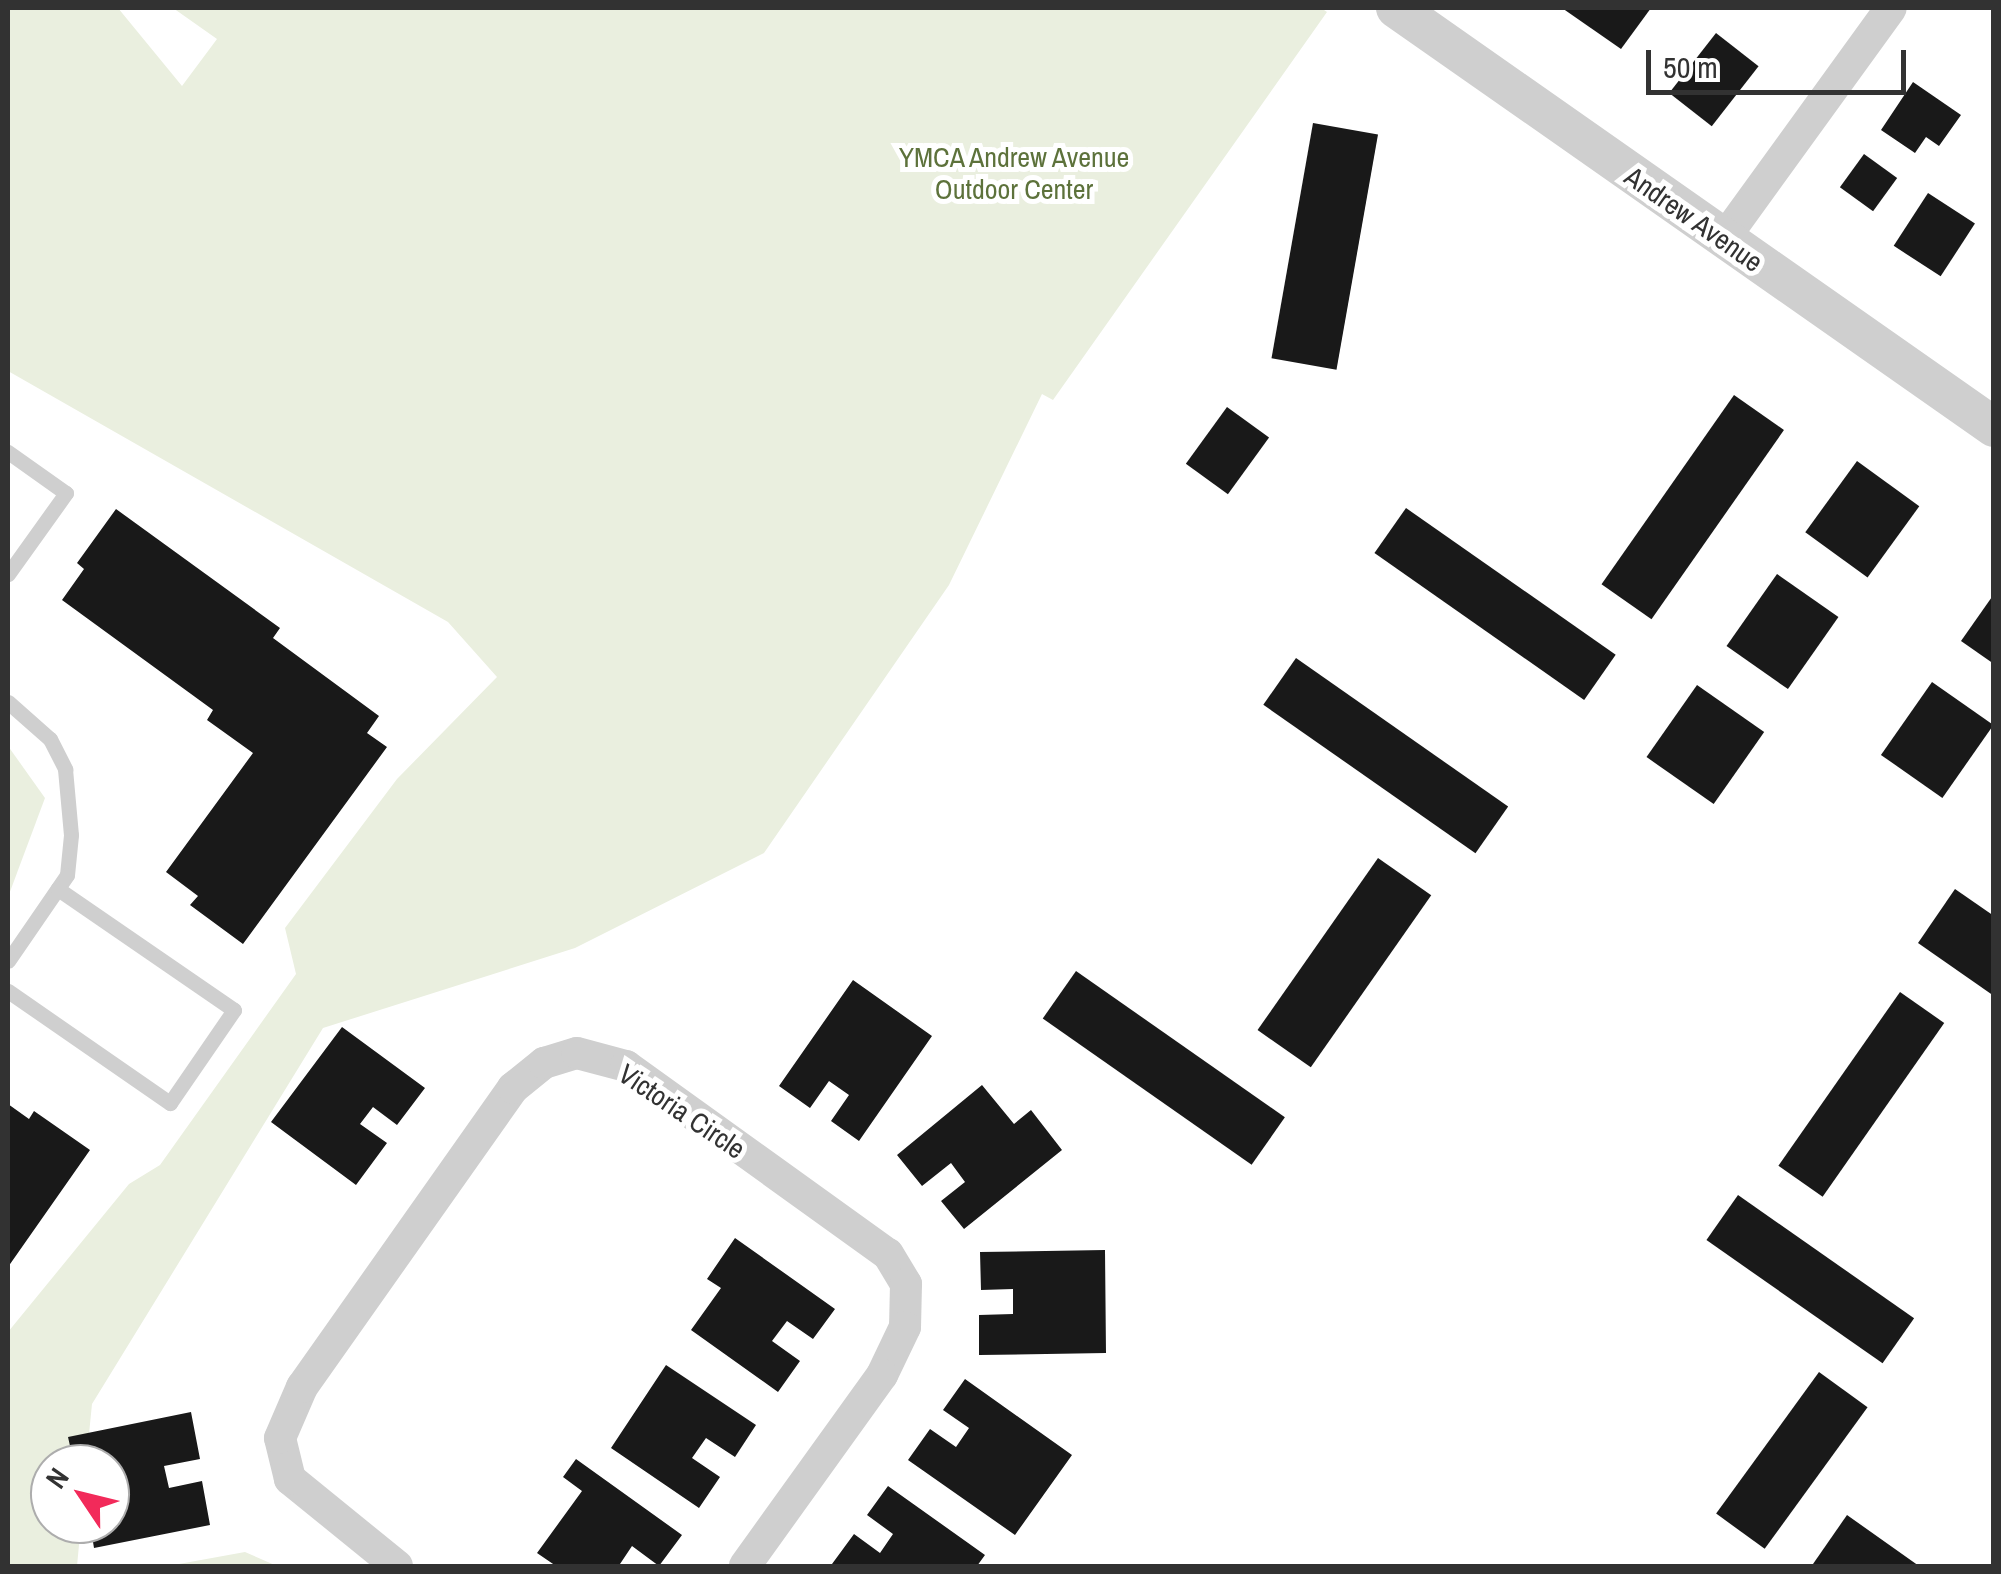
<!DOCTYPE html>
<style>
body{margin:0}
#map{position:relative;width:2001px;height:1574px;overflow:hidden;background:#fff;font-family:"Archivo Narrow",sans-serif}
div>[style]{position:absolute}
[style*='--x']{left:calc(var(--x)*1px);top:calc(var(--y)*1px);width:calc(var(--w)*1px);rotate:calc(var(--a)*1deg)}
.green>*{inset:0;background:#eaefdf}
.building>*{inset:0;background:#191919;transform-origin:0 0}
.service>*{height:15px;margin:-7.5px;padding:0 7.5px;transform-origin:7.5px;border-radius:7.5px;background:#cfcfcf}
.minor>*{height:32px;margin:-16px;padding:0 16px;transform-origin:16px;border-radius:16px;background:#cfcfcf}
.tertiary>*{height:40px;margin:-20px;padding:0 20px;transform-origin:20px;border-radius:20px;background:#cfcfcf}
span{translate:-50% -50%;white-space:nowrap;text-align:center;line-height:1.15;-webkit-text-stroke:10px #fff;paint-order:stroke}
.park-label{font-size:28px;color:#5d723b}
.street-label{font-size:28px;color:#323232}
.frame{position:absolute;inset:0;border:10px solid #323232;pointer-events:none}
.north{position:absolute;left:30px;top:1444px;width:100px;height:100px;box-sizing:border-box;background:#fff;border:2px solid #adadad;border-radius:50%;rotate:305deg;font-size:28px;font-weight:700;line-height:40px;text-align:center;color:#323232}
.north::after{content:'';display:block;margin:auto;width:35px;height:45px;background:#f22a5a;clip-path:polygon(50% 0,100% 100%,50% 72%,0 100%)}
.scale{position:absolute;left:1646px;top:50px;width:260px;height:45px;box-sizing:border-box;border:5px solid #323232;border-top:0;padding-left:12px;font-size:30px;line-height:35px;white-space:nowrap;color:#323232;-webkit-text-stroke:8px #fff;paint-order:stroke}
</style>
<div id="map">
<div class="green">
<div style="clip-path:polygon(8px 8px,118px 8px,182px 86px,217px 39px,173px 8px,1321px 8px,1327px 12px,1053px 400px,1042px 394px,949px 585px,764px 853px,575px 948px,323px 1028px,92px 1404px,86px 1464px,50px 1464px,50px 1524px,81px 1524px,77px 1566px,8px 1566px,8px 1332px,129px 1184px,160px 1165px,296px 974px,285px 928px,397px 779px,497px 677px,448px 622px,8px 371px)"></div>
<div style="clip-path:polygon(8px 746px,45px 798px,8px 897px)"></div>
<div style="clip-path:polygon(245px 1552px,277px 1566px,168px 1566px)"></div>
</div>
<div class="building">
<div style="clip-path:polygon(1562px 8px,1651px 8px,1621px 49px)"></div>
<div style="left:1716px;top:33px;width:54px;height:76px;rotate:38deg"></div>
<div style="clip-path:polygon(1913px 82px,1961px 115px,1939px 146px,1926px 137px,1915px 153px,1881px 130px)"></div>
<div style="left:1313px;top:123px;width:66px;height:239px;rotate:10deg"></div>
<div style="left:1864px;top:154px;width:41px;height:41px;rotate:36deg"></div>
<div style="left:1928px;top:193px;width:56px;height:63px;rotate:33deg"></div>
<div style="left:1734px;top:395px;width:61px;height:231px;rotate:35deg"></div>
<div style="left:1227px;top:407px;width:52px;height:70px;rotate:36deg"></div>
<div style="left:1857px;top:461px;width:77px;height:88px;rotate:36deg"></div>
<div style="left:1406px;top:508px;width:256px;height:55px;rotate:35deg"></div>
<div style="clip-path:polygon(116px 509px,280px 628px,273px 638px,379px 716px,367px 733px,387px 747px,243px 944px,190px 905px,198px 896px,166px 872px,253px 753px,207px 720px,213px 710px,62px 600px,84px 569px,77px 563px)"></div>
<div style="left:1777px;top:574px;width:75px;height:88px;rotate:35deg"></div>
<div style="clip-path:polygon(1994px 594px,1994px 664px,1961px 641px)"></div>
<div style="left:1296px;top:658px;width:259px;height:57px;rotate:35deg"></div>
<div style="left:1932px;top:682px;width:75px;height:89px;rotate:35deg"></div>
<div style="left:1697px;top:685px;width:82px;height:88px;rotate:35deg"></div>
<div style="left:1378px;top:858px;width:65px;height:210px;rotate:35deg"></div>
<div style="clip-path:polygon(1955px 889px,1994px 916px,1994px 996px,1918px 943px)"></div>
<div style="left:1076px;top:971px;width:255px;height:58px;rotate:35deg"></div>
<div style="clip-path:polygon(853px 980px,932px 1036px,859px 1141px,831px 1121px,849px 1095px,829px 1081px,810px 1108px,779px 1086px)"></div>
<div style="left:1900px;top:992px;width:54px;height:212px;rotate:35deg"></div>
<div style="clip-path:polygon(342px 1027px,425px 1088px,397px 1125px,373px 1107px,360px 1124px,387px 1143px,356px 1185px,271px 1122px)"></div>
<div style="clip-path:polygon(982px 1085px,1014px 1124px,1031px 1110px,1062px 1150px,964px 1229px,941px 1201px,965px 1182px,951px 1163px,922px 1186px,897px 1155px)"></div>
<div style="clip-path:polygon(8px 1104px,29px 1119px,34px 1111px,90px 1150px,8px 1267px)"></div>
<div style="left:1738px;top:1195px;width:215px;height:55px;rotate:35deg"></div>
<div style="clip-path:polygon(735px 1238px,835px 1309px,813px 1339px,787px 1321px,772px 1341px,800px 1361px,778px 1392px,691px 1330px,721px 1288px,707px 1279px)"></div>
<div style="clip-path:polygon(1105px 1250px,1106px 1353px,979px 1355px,979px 1315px,1013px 1314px,1013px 1289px,981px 1290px,980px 1252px)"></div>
<div style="clip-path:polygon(666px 1365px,756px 1425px,735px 1457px,706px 1438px,692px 1458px,720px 1477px,699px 1508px,611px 1448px)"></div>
<div style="left:1819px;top:1372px;width:60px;height:175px;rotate:36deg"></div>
<div style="clip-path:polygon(965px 1379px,1072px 1455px,1015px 1535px,908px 1460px,930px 1429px,956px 1447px,969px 1428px,943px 1410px)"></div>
<div style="clip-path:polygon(191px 1412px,200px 1459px,164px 1466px,169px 1488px,202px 1481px,210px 1525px,94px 1548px,90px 1524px,110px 1524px,110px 1464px,74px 1464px,68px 1437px)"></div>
<div style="clip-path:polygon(576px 1459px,682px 1535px,659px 1566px,632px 1546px,620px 1564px,623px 1566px,556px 1566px,537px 1553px,582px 1491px,563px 1477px)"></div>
<div style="clip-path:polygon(888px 1486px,985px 1555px,977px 1566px,832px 1564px,854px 1534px,880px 1553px,893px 1534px,867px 1515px)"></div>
<div style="clip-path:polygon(1847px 1515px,1919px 1566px,1813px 1564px)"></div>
</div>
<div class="service">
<div style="--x:8;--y:452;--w:71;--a:35.3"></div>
<div style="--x:66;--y:493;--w:100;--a:125.6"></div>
<div style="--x:8;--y:702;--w:56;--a:41.4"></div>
<div style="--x:50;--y:739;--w:34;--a:63"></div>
<div style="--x:65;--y:769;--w:66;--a:84.8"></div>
<div style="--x:71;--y:835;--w:40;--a:95.7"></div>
<div style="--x:67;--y:875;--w:104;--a:124.5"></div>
<div style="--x:8;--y:991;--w:197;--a:34.7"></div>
<div style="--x:170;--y:1103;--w:113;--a:-55.5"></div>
<div style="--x:234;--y:1010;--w:214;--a:-145.5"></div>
</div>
<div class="minor">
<div style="--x:1723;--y:240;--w:286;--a:-54.1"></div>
<div style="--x:397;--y:1566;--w:138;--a:-140.9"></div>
<div style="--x:290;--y:1479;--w:42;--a:-103.7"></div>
<div style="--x:280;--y:1438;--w:56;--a:-66.7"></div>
<div style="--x:302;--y:1387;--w:366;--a:-54.8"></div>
<div style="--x:513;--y:1088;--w:40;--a:-39"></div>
<div style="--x:544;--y:1063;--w:34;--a:-17"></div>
<div style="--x:577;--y:1053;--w:51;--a:14.9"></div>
<div style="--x:626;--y:1066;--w:322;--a:35.7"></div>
<div style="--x:888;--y:1254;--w:35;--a:59"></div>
<div style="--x:906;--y:1284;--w:43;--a:91.3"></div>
<div style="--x:905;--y:1327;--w:53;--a:115.6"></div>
<div style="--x:882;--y:1375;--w:235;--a:125.7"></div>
</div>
<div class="tertiary">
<div style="--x:1396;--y:8;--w:730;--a:35.02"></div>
</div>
<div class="park-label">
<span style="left:1014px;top:173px">YMCA Andrew Avenue<br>Outdoor Center</span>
</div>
<div class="street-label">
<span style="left:1694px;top:219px;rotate:35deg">Andrew Avenue</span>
<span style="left:682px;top:1111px;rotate:34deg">Victoria Circle</span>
</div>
<div class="frame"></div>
<div class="north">N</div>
<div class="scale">50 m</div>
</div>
